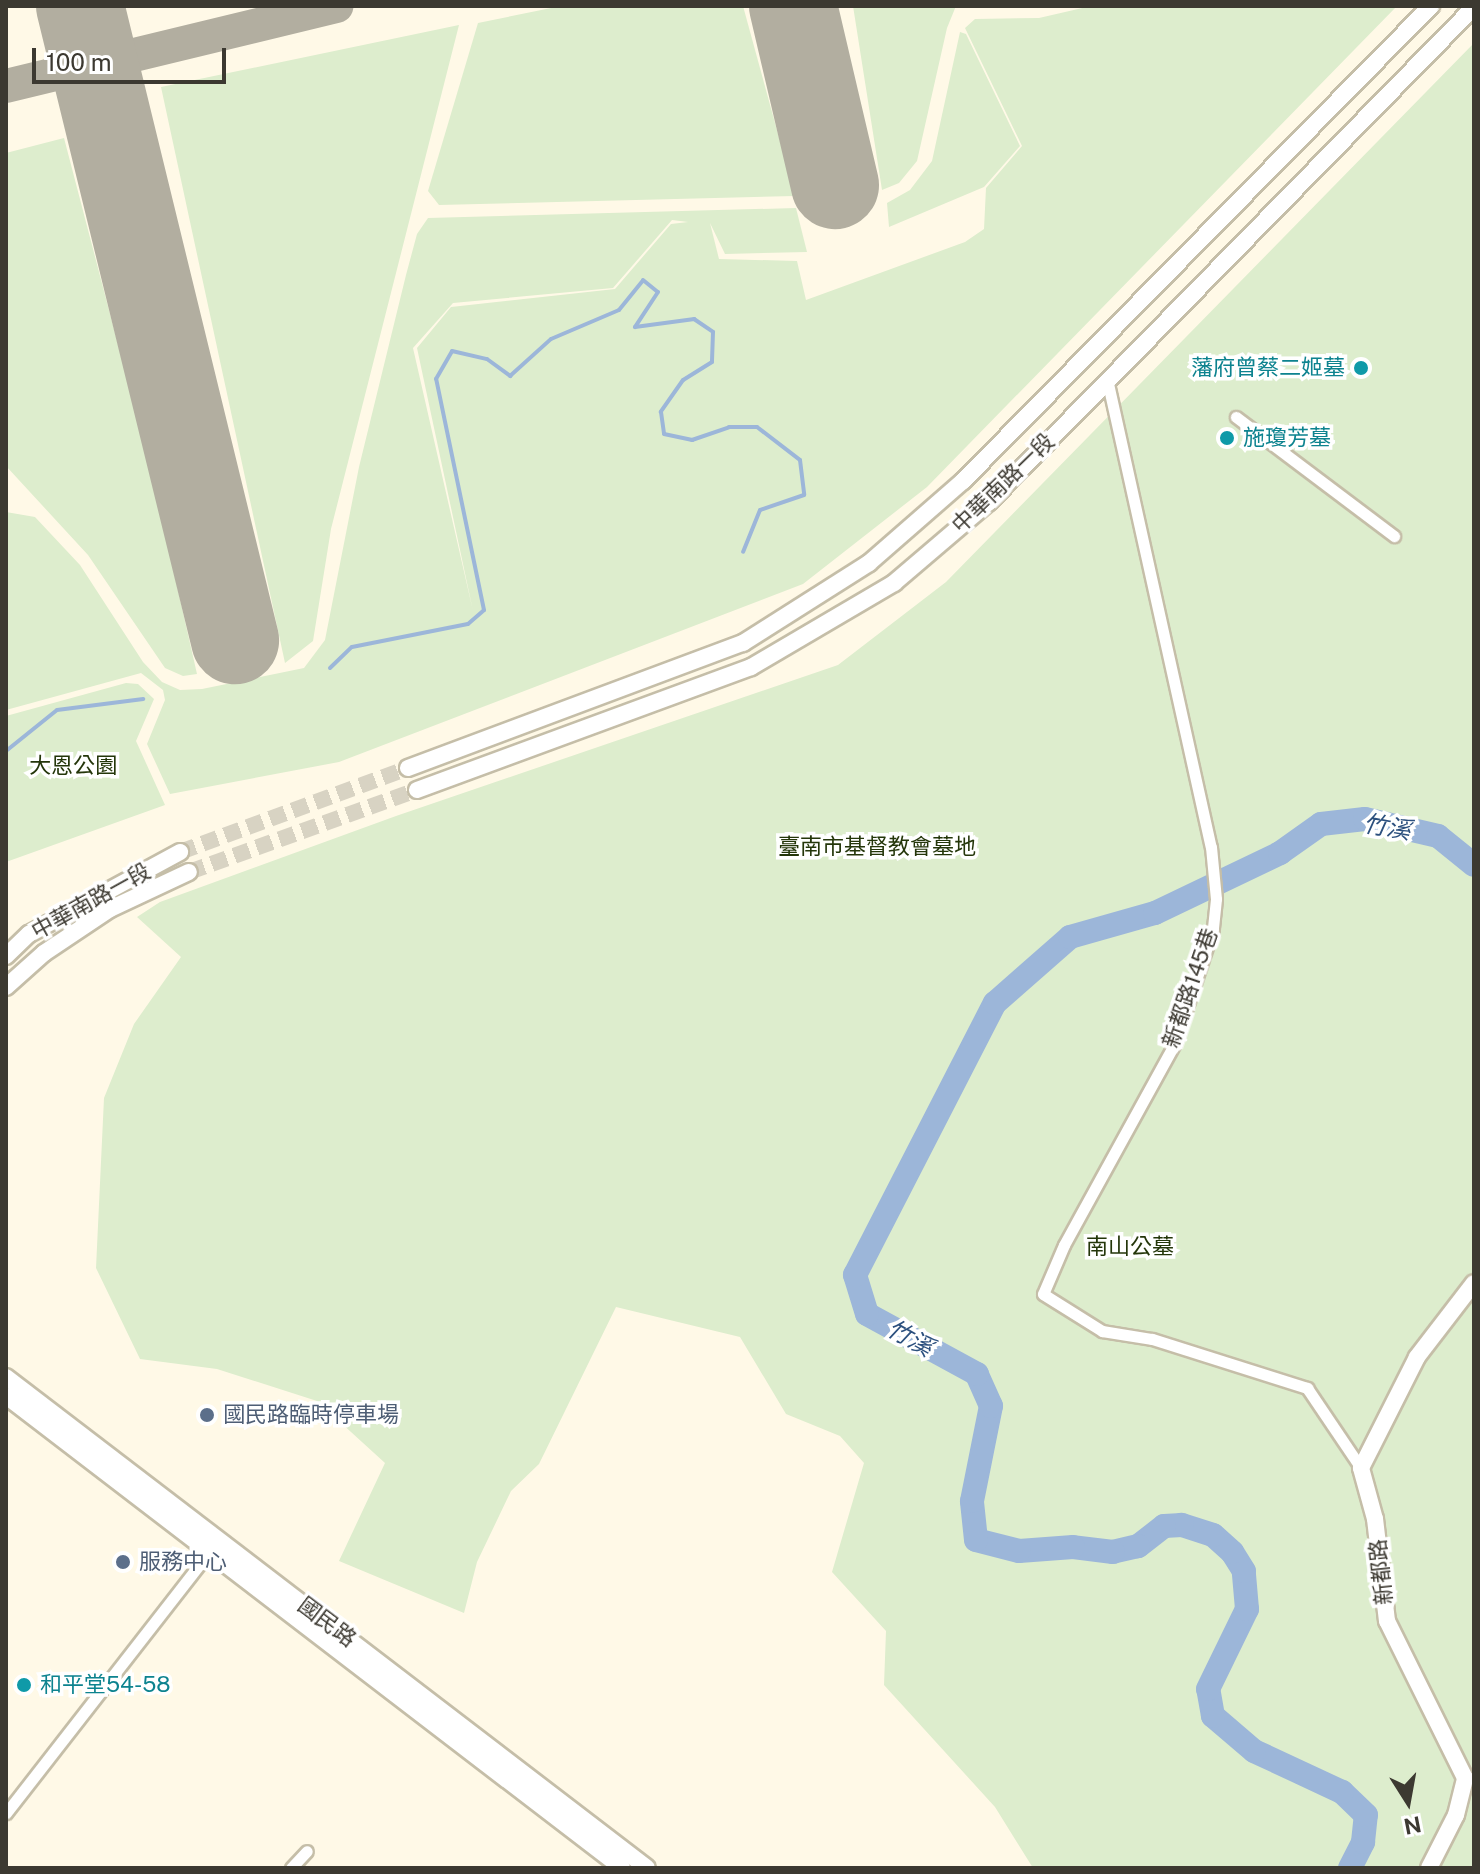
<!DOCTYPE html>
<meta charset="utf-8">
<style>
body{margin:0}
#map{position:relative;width:1480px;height:1874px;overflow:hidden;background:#fff9e7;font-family:"Public Sans","Noto Sans TC",sans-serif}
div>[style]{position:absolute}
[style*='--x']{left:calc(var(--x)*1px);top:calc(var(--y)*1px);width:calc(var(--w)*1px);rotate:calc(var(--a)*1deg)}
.green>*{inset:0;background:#ddedcd}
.stream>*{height:4px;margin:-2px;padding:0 2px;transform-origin:2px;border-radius:2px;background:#9cb6d9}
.river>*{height:24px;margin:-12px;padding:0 12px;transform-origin:12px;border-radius:12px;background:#9cb6d9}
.taxiway>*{height:34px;margin:-17px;padding:0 17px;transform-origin:17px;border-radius:17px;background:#b2aea0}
.runway>*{height:88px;margin:-44px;padding:0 44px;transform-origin:44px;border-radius:44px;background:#b2aea0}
.secondary-tunnel>*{height:16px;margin-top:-8px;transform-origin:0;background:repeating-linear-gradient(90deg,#d8d3c3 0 16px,transparent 0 24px)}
.roads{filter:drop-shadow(2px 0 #c5bea8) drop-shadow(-2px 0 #c5bea8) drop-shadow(0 2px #c5bea8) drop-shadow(0 -2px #c5bea8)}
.street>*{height:11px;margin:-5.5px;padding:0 5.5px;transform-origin:5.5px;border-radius:5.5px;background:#fff}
.secondary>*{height:16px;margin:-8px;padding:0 8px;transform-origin:8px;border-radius:8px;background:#fff}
.dots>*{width:22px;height:22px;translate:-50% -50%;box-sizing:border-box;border:4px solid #fff;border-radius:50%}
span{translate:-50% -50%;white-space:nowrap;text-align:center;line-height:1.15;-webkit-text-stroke:7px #fff;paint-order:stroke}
.culture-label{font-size:22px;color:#0d838f}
.right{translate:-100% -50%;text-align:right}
.left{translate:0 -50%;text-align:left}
.street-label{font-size:22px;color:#3c3931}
.park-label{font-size:22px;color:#24360a}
.service-label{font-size:22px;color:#4e5e75}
.water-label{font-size:24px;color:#2c507e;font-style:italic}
.frame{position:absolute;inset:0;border:8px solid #3c3931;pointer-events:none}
.north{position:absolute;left:1368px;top:1762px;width:80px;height:80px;-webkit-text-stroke:6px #fff;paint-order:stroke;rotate:169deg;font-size:22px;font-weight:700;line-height:32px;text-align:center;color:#3c3931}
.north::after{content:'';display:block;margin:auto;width:28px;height:36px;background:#3c3931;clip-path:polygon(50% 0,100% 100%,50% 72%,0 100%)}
.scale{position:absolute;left:32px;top:48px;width:194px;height:36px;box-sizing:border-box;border:4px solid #3c3931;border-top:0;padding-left:10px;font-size:24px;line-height:28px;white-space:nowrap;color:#3c3931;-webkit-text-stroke:6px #fff;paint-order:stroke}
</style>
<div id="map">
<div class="green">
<div style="clip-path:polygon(561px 6px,743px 6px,795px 196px,439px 205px,428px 191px,478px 23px)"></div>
<div style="clip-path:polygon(853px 6px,956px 6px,947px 28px,917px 161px,899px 183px,882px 190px)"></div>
<div style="clip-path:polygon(evenodd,1091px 6px,1397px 6px,927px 487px,803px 584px,339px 762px,170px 794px,147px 744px,165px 700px,163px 690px,141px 673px,6px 710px,6px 512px,35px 517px,80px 565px,143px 662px,162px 682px,180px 690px,202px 689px,304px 668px,325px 640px,359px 467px,406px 275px,417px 234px,428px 218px,796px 208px,807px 252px,725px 254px,710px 223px,719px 259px,797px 261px,806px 300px,965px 242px,984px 229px,986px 188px,1022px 146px,965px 28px,975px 19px,1039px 18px,1091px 6px,672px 220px,688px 222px,671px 224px,615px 289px,451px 307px,417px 348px,473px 611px,413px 348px,453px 303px,613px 288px,672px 220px)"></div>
<div style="clip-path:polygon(459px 25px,331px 529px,313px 641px,285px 663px,161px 87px)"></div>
<div style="clip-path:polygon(960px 32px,966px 34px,1020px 146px,984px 187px,889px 227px,887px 203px,910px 190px,932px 161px)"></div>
<div style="clip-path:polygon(1474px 43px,1474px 1868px,1033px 1868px,995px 1807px,884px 1685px,886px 1631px,832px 1572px,864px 1463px,840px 1436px,786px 1414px,740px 1337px,616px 1307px,539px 1464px,511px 1491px,477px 1562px,464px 1613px,339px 1561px,385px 1463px,317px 1401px,217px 1369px,140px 1359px,96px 1268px,104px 1098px,134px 1024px,181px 957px,137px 917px,160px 902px,396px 816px,838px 665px,946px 582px)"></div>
<div style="clip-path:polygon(64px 138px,150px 467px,197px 674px,183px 676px,165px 668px,88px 555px,6px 466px,6px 153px)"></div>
<div style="clip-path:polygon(126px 683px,138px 684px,154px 699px,136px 741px,165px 805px,6px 862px,6px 716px)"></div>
</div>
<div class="stream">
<div style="--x:330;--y:668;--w:30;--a:-44"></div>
<div style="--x:352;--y:647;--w:118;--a:-11.2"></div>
<div style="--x:468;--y:624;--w:21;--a:-41"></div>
<div style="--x:484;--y:610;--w:236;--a:-101.7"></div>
<div style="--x:436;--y:379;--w:32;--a:-60"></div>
<div style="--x:452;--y:351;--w:36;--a:13"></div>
<div style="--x:487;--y:359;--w:29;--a:36"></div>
<div style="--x:510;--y:376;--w:55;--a:-42.1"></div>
<div style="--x:551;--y:339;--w:74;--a:-23.1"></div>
<div style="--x:619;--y:310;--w:38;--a:-51"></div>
<div style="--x:643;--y:280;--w:19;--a:39"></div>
<div style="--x:658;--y:292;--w:42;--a:123.3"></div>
<div style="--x:635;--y:327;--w:60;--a:-7.7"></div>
<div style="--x:694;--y:319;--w:23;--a:34"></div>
<div style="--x:713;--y:332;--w:30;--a:92"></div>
<div style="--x:712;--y:362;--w:34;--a:148"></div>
<div style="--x:683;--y:380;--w:39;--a:125"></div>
<div style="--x:661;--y:412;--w:22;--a:82"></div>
<div style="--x:664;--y:434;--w:29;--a:12"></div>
<div style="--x:692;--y:440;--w:39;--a:-19"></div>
<div style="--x:729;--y:427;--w:28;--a:0"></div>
<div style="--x:757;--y:427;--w:54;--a:37.5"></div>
<div style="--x:800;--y:460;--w:35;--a:83"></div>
<div style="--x:804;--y:495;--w:46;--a:161.2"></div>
<div style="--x:760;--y:510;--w:45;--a:112"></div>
<div style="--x:6;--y:751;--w:65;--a:-38.8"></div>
<div style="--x:57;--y:710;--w:87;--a:-7.3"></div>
</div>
<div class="river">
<div style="--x:1350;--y:1868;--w:29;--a:-63"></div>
<div style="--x:1363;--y:1842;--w:27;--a:-84"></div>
<div style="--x:1366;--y:1815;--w:33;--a:-136"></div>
<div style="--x:1342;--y:1792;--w:97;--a:-155"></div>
<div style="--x:1254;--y:1751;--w:54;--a:-139.5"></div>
<div style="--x:1213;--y:1716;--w:27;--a:-100"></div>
<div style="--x:1208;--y:1689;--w:89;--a:-64"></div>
<div style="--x:1247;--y:1609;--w:38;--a:-95"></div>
<div style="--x:1244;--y:1571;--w:22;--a:-122"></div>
<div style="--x:1232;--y:1552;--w:25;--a:-138"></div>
<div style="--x:1213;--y:1535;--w:33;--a:-162"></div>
<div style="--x:1182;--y:1525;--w:18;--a:177"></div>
<div style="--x:1164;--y:1526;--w:33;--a:142"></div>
<div style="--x:1138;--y:1546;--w:26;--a:167"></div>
<div style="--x:1113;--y:1552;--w:40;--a:-172.9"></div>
<div style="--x:1073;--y:1547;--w:54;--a:175.8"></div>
<div style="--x:1019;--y:1551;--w:44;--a:-165.7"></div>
<div style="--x:976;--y:1540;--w:39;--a:-96"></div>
<div style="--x:972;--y:1501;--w:97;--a:-78.7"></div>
<div style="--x:991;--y:1406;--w:35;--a:-114"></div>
<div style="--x:977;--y:1374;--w:125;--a:-151.4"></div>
<div style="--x:867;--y:1314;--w:41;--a:-107.1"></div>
<div style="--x:855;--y:1275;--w:306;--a:-62.8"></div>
<div style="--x:995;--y:1003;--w:100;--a:-41.3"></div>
<div style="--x:1070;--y:937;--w:88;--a:-15.8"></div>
<div style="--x:1155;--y:913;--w:139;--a:-25.6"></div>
<div style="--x:1280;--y:853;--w:50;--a:-35.3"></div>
<div style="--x:1321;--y:824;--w:44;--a:-6.5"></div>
<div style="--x:1365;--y:819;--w:75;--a:13.1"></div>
<div style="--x:1438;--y:836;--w:46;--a:38.9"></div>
</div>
<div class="taxiway">
<div style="--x:6;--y:86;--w:340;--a:-13.6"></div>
</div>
<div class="runway">
<div style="--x:80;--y:6;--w:653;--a:76.26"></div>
<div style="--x:793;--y:6;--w:184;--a:76.8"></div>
</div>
<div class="secondary-tunnel">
<div style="--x:180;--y:852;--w:243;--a:-20.2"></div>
<div style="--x:189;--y:872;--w:242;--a:-19.8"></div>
</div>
<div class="roads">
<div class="street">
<div style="--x:1107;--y:379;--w:479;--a:77.5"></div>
<div style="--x:1211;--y:847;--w:52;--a:84.5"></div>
<div style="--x:1216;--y:899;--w:30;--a:96"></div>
<div style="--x:1213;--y:929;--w:120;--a:108.4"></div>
<div style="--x:1175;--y:1043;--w:230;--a:118.8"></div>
<div style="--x:1064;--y:1245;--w:53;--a:113.2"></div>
<div style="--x:1043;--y:1294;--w:70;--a:32.1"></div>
<div style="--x:1102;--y:1331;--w:51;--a:9.1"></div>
<div style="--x:1152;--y:1339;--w:163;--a:17.5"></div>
<div style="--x:1307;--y:1388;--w:97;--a:56"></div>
<div style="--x:1236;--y:417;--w:198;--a:37"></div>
<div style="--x:6;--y:1813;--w:338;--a:-52.1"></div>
<div style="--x:291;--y:1868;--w:23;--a:-47"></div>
</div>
<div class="secondary">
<div style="--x:408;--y:768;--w:358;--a:-20.5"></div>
<div style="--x:743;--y:643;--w:149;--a:-32.4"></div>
<div style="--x:869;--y:563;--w:125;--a:-41.1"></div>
<div style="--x:963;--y:481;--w:667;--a:-45.43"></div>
<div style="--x:417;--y:790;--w:356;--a:-20.2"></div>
<div style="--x:751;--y:667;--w:166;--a:-30.4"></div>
<div style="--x:894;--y:583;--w:125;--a:-40.5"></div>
<div style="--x:989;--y:502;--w:693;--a:-45.58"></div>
<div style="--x:6;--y:956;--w:32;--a:-44"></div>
<div style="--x:29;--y:934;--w:172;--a:-28.5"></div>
<div style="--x:6;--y:987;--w:51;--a:-41.8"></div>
<div style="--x:44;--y:953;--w:79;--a:-33.7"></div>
<div style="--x:110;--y:909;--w:87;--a:-25.1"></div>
<div style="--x:6;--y:1377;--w:807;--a:37.45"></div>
<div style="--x:6;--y:1396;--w:776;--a:37.46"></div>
<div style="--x:1429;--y:1868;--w:59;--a:-63"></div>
<div style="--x:1456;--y:1815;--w:38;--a:-76"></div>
<div style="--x:1465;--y:1778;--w:175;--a:-116.4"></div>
<div style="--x:1387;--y:1621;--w:103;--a:-96.7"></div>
<div style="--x:1375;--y:1519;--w:53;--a:-105.4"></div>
<div style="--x:1361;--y:1468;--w:124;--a:-63.2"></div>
<div style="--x:1417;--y:1357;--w:93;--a:-52.4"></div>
</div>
</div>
<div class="dots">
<div style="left:1361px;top:368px;background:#0f9aa8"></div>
<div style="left:1227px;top:438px;background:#0f9aa8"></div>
<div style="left:207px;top:1415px;background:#5c6f8a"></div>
<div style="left:123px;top:1562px;background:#5c6f8a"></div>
<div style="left:24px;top:1685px;background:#0f9aa8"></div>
</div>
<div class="culture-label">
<span class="right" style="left:1345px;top:368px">藩府曾蔡二姬墓</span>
<span class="left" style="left:1243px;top:438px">施瓊芳墓</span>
<span class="left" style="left:40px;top:1685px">和平堂54-58</span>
</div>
<div class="street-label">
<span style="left:1003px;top:483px;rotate:-44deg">中華南路一段</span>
<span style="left:91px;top:901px;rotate:-29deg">中華南路一段</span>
<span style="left:1190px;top:988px;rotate:-71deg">新都路145巷</span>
<span style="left:1381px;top:1572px;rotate:-96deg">新都路</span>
<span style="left:327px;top:1622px;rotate:37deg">國民路</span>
</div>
<div class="park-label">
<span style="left:73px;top:766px">大恩公園</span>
<span style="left:877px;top:847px">臺南市基督教會墓地</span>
<span style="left:1130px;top:1247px">南山公墓</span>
</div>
<div class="service-label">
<span class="left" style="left:223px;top:1415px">國民路臨時停車場</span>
<span class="left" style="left:139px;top:1562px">服務中心</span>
</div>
<div class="water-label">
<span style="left:1387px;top:827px;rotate:10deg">竹溪</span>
<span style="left:910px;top:1338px;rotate:29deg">竹溪</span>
</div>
<div class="frame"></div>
<div class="north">N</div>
<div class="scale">100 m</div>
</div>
